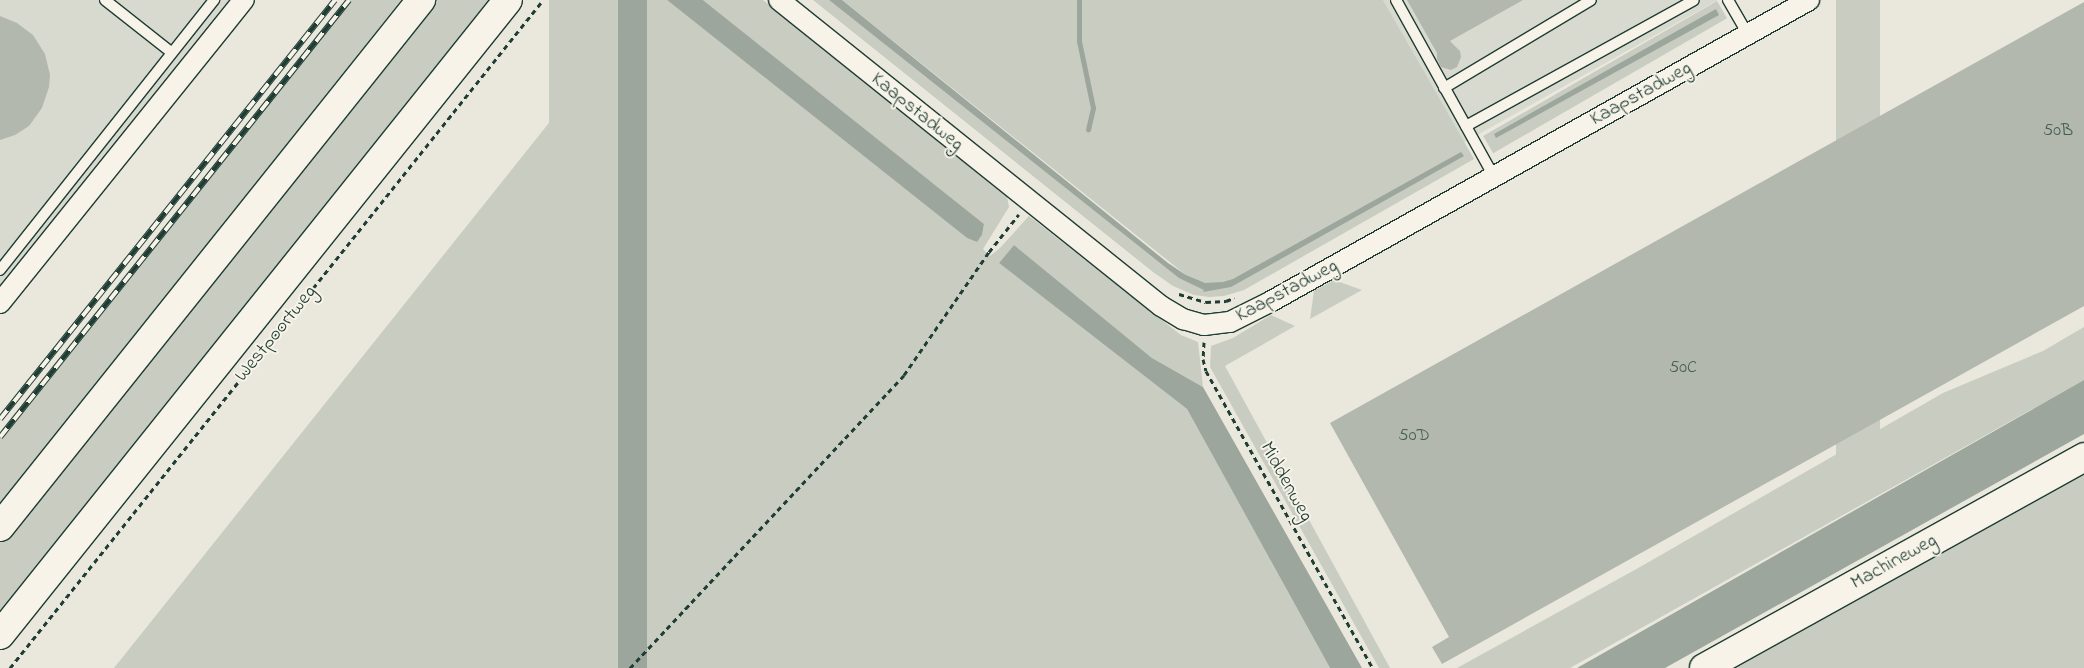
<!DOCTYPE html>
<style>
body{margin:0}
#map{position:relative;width:2084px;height:668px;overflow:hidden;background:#eae8dd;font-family:"Indie Flower",sans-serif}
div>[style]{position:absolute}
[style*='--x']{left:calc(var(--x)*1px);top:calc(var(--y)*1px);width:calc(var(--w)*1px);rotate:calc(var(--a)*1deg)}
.built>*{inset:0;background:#d9dacf}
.green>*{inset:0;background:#c8ccc1;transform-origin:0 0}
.water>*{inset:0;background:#9ca69c;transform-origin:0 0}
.stream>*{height:5px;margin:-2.5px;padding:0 2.5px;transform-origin:2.5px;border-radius:2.5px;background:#9ca69c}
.building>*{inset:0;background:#b2b8ae}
.path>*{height:3px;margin-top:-1.5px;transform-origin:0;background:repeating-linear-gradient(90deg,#1f3d34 0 5px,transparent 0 9px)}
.roads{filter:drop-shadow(1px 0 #1f3d34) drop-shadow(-1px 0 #1f3d34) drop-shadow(0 1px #1f3d34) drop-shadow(0 -1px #1f3d34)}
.lane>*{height:10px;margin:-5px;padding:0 5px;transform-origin:5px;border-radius:5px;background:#f7f3e8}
.street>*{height:20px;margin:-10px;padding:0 10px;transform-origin:10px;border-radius:10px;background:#f7f3e8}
.secondary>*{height:28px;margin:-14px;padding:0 14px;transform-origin:14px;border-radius:14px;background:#f7f3e8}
.primary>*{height:28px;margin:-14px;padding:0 14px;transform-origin:14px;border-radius:14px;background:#f7f3e8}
.rail>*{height:5.5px;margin-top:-2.75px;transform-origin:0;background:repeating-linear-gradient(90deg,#f7f3e8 0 11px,#1f3d34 0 22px);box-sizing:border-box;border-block:1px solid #1f3d34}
span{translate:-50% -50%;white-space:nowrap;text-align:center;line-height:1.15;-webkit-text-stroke:4px #f7f3e8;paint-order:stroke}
.number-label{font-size:18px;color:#445c52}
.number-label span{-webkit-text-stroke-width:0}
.street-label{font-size:20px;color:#1f3d34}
</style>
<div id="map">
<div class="built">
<div style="clip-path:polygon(0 0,229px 0,0 289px)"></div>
<div style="clip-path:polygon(1383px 0,1718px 0,1463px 143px)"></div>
</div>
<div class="green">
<div style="clip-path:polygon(345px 0,401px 0,0 506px,0 434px)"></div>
<div style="clip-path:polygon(432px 0,489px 0,441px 71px,0 623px,0 541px)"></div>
<div style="left:549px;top:0;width:69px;height:855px"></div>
<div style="clip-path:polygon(647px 0,667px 0,967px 238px,977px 242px,982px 235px,984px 224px,703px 0,763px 0,1007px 197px,1009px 207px,983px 249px,990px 256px,1000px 248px,1029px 216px,1181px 335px,1198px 342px,1203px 387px,1152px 358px,1014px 245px,999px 263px,1187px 409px,1330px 668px,114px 668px)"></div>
<div style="clip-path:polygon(813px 0,829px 0,1176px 275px,1186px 275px,842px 0,1383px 0,1474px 159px,1244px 290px,1224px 296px,1209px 297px,1194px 295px,1173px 286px,1153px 272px)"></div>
<div style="left:1836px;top:0;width:44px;height:490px"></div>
<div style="left:1717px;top:1px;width:20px;height:270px;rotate:60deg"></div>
<div style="clip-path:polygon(1334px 280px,1362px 290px,1310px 319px,1314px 291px)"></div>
<div style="clip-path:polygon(1271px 315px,1295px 326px,1225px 366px,1390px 668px,1379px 668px,1210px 367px,1211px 346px,1233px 338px)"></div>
<div style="clip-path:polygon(2084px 327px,2084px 380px,1570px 668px,1457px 668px,1640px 567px,1943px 393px,2043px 351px)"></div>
<div style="clip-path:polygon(2084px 465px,2084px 668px,1718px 668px)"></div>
</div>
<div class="water">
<div style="left:618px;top:0;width:29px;height:855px"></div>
<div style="clip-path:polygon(667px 0,703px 0,984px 224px,982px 235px,977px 242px,967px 238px)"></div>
<div style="clip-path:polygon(829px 0,842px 0,1168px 263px,1186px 275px,1205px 283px,1223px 282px,1233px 279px,1461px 152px,1464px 156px,1231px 287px,1203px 292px,1204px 290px,1179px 278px)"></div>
<div style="clip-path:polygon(1716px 9px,1719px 15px,1496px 138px,1494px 134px)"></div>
<div style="clip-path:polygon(1014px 245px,1152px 358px,1203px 387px,1362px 668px,1330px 668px,1187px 409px,999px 263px)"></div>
<div style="clip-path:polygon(2084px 380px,2084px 434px,1665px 668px,1577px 668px)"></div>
</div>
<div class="stream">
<div style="--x:1079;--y:0;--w:41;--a:90"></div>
<div style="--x:1079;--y:41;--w:68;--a:78.2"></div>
<div style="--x:1093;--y:108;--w:22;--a:103"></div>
</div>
<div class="building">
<div style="clip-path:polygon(1407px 0,1523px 0,1450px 41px,1460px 51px,1461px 57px,1457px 67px,1451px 70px,1441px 67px,1437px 59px,1437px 53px)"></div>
<div style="clip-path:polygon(2084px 2px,2084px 306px,1442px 664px,1432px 647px,1449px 637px,1330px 423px)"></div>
<div style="clip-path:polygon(0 16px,17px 23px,33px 35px,45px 54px,50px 75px,49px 87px,42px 108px,29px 126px,15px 135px,0 140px)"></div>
</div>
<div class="path">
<div style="--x:1179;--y:294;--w:28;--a:17"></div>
<div style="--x:1206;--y:302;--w:20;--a:-3"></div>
<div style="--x:1226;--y:301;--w:9;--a:-21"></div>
<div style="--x:1204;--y:342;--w:17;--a:93"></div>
<div style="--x:1203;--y:359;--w:12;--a:76"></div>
<div style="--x:1206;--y:371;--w:341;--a:60.7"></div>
<div style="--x:10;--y:668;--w:855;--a:-51.41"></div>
<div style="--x:630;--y:668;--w:401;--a:-46.9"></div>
<div style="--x:904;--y:375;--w:150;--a:-55.4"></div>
<div style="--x:989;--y:252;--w:48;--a:-51.7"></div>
</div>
<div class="roads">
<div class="lane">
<div style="--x:105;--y:0;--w:85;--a:38.3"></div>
<div style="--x:1396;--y:0;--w:202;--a:61"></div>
<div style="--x:1728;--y:0;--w:39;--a:60"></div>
<div style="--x:1444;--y:88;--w:171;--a:-30.9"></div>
<div style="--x:1466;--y:126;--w:260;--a:-28.9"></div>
<div style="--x:0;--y:270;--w:345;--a:-51.6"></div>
</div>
<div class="street">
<div style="--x:779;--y:0;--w:489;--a:38.7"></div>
<div style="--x:1161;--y:306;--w:26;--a:31"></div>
<div style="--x:1183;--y:319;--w:22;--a:16"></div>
<div style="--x:1204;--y:325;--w:26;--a:-7"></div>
<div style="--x:1230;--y:322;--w:45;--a:-26.6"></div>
<div style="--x:1270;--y:302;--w:618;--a:-29.26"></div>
<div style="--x:0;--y:303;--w:389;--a:-51.2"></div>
</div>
<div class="secondary">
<div style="--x:1704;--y:668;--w:435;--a:-29"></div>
</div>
<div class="primary">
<div style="--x:0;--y:527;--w:675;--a:-51.38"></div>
<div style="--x:0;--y:635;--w:813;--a:-51.34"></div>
</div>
</div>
<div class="rail">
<div style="--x:0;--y:419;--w:536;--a:-51.36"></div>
<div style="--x:0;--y:437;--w:559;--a:-51.39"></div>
</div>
<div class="number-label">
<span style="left:2058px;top:131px">50B</span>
<span style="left:1683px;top:368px">50C</span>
<span style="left:1414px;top:436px">50D</span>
</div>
<div class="street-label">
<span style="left:1641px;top:94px;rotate:-29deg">Kaapstadweg</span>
<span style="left:917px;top:112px;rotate:39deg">Kaapstadweg</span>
<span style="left:1287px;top:291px;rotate:-28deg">Kaapstadweg</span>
<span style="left:276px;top:334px;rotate:-51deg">Westpoortweg</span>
<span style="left:1286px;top:482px;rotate:61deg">Middenweg</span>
<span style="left:1894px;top:562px;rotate:-29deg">Machineweg</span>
</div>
</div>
